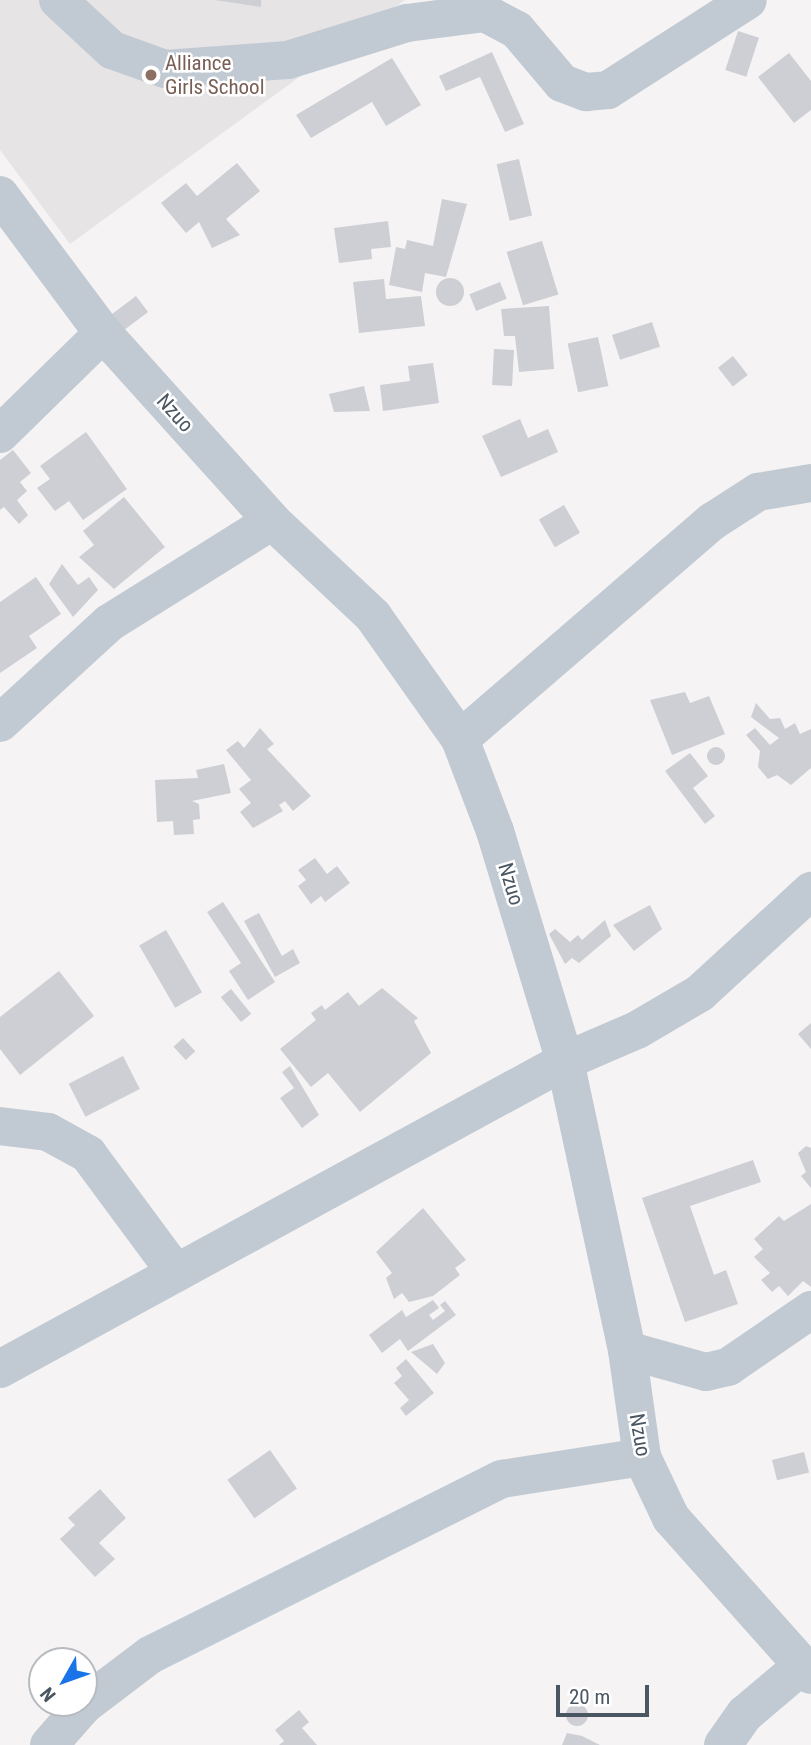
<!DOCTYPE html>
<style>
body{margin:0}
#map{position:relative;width:811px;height:1745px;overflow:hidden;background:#f5f3f3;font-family:"Roboto Condensed",sans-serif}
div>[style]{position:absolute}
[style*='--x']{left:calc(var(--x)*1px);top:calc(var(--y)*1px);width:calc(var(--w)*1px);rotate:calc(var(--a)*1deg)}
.education>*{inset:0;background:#e6e4e5}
.building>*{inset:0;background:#cdcfd5;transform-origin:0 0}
.round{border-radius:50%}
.minor>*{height:38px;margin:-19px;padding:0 19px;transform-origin:19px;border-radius:19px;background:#c1cad2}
.dots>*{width:19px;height:19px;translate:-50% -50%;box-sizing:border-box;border:4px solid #fff;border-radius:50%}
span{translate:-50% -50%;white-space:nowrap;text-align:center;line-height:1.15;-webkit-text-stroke:5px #fff;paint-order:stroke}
.education-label{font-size:21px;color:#785e54}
.left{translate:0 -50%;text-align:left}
.street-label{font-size:21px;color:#4a5661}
.north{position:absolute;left:28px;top:1647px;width:70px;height:70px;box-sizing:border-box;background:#fff;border:2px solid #b7bbc0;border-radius:50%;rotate:230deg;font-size:19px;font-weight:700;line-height:28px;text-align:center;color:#4a5661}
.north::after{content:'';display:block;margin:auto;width:24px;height:32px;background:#1a73e8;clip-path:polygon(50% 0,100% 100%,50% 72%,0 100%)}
.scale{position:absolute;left:556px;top:1685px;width:93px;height:32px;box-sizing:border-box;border:4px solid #4a5661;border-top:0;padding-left:9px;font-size:21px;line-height:24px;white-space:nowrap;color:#4a5661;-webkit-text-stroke:5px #fff;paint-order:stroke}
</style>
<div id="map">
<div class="education">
<div style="clip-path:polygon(0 0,405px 0,70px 244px,0 150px)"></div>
</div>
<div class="building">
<div style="clip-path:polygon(215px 0,261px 0,261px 7px)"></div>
<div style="left:738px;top:31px;width:22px;height:41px;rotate:18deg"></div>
<div style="clip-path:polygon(492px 52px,524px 124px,505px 132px,480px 77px,446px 91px,439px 76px)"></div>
<div style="clip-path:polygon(789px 53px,811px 81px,811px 110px,794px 123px,758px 77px)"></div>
<div style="clip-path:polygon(392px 58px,421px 105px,386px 126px,372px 102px,311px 138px,296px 115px)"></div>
<div style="left:519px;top:159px;width:58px;height:23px;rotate:77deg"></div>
<div style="clip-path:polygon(237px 163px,260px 191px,226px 219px,240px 235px,212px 248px,199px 222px,186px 233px,161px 203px,186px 183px,197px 196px)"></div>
<div style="clip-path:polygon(442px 199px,467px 204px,446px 277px,425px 273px,422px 292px,389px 285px,396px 247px,405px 249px,407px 240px,433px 246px)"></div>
<div style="clip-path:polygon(388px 221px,391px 247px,371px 249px,372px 259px,339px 263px,334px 228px)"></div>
<div style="left:542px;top:241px;width:56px;height:37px;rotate:73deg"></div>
<div class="round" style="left:436px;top:278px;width:28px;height:28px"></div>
<div style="clip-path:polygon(384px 279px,386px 299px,421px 296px,425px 326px,359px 333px,353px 282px)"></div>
<div style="left:500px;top:282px;width:18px;height:33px;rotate:68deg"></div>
<div style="left:136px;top:296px;width:20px;height:32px;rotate:53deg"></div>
<div style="clip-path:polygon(549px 306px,554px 369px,519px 372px,515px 336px,504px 336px,501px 309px)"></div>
<div style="left:652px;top:322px;width:26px;height:42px;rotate:72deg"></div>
<div style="left:598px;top:337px;width:50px;height:31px;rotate:78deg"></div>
<div style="left:494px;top:349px;width:20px;height:36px;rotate:3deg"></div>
<div style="left:733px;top:356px;width:24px;height:19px;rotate:52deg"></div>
<div style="clip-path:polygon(433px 363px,439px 403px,383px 411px,380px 385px,410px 381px,408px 366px)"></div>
<div style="clip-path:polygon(364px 386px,370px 411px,334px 412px,329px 394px)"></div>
<div style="clip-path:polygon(520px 419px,528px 438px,548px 429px,558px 452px,501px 477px,482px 436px)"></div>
<div style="clip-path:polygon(86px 432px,127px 489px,83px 520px,69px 501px,55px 511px,37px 488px,50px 479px,40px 466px)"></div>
<div style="clip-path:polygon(13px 450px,31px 473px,20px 482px,27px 491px,17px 500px,28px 515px,19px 524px,4px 507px,0 510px,0 460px)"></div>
<div style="clip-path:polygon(124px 497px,165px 547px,114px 589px,79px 557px,94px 545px,83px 531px)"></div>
<div style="left:564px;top:505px;width:32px;height:29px;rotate:60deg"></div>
<div style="clip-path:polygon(62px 564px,78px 585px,89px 577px,98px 590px,73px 617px,49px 584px)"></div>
<div style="clip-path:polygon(36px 577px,61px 614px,29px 636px,37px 648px,0 673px,0 602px)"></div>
<div style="clip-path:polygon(685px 692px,690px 703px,709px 696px,725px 734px,672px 755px,650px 700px)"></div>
<div style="clip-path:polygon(756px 703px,770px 719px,780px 718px,785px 729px,795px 723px,800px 734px,811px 729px,811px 768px,791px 785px,777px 775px,768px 779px,758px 767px,760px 751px,746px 735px,755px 728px,770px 745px,779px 738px,751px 717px)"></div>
<div style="clip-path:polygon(260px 728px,274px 744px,267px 749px,311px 796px,293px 811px,285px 801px,279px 805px,283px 811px,253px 828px,240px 812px,251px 803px,239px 789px,251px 780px,226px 750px,238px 741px,244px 748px)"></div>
<div class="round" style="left:707px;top:747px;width:18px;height:18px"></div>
<div style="clip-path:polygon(690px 753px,708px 776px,693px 788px,715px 816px,705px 824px,665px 771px)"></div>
<div style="clip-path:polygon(224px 764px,231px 793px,192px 801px,199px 804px,200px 819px,193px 820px,194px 834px,174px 835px,173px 821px,157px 822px,155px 780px,198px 778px,196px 770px)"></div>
<div style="clip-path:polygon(315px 858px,327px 874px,337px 866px,350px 883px,325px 902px,321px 896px,311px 904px,298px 886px,306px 880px,298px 870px)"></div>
<div style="clip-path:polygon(223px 902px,275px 982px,248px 1000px,229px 971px,241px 963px,207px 912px)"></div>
<div style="clip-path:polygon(650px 905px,662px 929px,634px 951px,613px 925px)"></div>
<div style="clip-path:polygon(259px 913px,282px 956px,293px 949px,300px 963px,275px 977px,244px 921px)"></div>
<div style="clip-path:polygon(605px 920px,611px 936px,579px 963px,572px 958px,565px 964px,549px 934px,555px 929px,570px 942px,578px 935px,582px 940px)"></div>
<div style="left:166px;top:930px;width:72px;height:31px;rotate:60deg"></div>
<div style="clip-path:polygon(59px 971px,94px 1016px,20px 1075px,0 1049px,0 1017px)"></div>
<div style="clip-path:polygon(382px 988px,418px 1018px,414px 1021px,431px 1053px,360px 1112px,328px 1073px,311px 1087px,280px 1049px,316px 1020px,311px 1013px,322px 1005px,325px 1010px,348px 992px,359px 1006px)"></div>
<div style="left:231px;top:989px;width:32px;height:13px;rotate:51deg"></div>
<div style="clip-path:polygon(811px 1023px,811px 1049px,798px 1034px)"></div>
<div style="left:183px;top:1038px;width:18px;height:13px;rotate:47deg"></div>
<div style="left:123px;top:1056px;width:37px;height:61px;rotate:63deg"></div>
<div style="clip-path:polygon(290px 1066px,319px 1115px,302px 1128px,280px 1098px,294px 1088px,282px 1072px)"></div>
<div style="clip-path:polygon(806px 1146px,811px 1148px,811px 1188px,801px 1176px,806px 1172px,798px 1153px)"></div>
<div style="clip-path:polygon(753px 1160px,761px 1182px,690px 1206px,714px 1275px,726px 1270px,738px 1304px,685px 1322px,642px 1198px)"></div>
<div style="clip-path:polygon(811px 1204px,811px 1287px,803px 1281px,788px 1296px,779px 1286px,772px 1292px,761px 1280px,770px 1273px,754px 1257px,763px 1249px,754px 1239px,779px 1216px,784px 1221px)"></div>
<div style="clip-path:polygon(423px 1208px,466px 1260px,455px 1268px,460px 1275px,433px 1296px,409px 1302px,402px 1293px,394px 1299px,386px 1278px,392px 1273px,376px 1252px)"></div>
<div style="clip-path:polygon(433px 1300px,439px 1308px,429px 1315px,433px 1320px,445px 1311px,440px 1305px,445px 1301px,456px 1315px,408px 1351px,400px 1339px,382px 1353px,369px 1335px,402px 1310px,406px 1317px)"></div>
<div style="clip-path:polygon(433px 1344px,445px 1363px,437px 1374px,411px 1352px)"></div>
<div style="clip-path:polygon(406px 1359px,434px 1393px,406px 1416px,400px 1408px,409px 1400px,394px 1383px,402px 1376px,396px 1368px)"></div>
<div style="left:270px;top:1450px;width:47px;height:52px;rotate:55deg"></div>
<div style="left:804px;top:1452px;width:21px;height:33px;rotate:76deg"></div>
<div style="clip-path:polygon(100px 1489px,126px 1518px,99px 1543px,115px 1559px,95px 1577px,60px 1539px,75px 1525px,68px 1518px)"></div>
<div class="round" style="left:566px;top:1704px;width:22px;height:22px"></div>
<div style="clip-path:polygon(299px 1710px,309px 1722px,302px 1728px,317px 1745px,279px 1745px,284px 1741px,275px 1730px)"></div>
<div style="clip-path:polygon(567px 1733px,582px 1736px,600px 1745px,562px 1745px)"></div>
</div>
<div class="minor">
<div style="--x:58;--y:0;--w:74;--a:42.8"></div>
<div style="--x:112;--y:50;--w:56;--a:19.7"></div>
<div style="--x:165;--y:69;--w:123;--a:-4.2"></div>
<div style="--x:288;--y:60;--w:125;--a:-17.3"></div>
<div style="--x:407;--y:23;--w:79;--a:-7.3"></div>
<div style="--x:485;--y:13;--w:36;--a:28"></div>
<div style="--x:517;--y:30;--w:70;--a:49.7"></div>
<div style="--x:562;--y:83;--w:26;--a:21"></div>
<div style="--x:586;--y:92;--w:22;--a:-5"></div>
<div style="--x:608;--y:90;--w:166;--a:-32.7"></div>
<div style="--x:0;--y:195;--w:172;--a:53.3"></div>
<div style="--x:103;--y:333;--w:253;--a:48"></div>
<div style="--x:272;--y:521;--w:139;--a:43.2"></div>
<div style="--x:373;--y:616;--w:151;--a:54.7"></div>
<div style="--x:460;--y:739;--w:98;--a:69.2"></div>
<div style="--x:495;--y:831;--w:240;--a:73.1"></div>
<div style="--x:565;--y:1061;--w:296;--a:77.9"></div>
<div style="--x:627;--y:1350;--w:108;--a:82"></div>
<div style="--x:642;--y:1457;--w:68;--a:64.6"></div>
<div style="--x:671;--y:1518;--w:210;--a:48.3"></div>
<div style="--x:0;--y:434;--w:144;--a:-44.4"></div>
<div style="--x:0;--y:723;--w:148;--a:-42.5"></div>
<div style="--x:109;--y:623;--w:192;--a:-32"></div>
<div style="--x:460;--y:739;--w:334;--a:-40.8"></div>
<div style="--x:713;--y:521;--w:54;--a:-32.8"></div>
<div style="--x:758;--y:492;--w:54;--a:-9.6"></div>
<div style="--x:0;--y:1126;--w:48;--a:7.1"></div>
<div style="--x:48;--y:1132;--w:46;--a:28.8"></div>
<div style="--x:88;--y:1154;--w:148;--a:53.5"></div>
<div style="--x:627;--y:1350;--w:82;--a:15.6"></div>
<div style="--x:706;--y:1372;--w:23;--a:-13"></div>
<div style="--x:728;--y:1367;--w:101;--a:-34.5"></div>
<div style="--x:0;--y:1369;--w:643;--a:-28.6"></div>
<div style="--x:565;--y:1061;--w:78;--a:-23.3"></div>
<div style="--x:637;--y:1030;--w:73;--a:-30.4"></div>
<div style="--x:700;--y:993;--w:151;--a:-42.6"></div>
<div style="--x:49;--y:1745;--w:53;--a:-48.8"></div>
<div style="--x:84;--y:1705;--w:83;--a:-37.1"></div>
<div style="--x:150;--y:1655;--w:394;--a:-26.6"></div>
<div style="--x:502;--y:1479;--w:142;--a:-8.9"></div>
<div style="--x:723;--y:1745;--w:38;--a:-55"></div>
<div style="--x:745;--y:1714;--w:77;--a:-40.3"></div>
</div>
<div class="dots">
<div style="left:151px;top:75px;background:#8d6e63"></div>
</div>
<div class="education-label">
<span class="left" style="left:165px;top:75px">Alliance<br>Girls School</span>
</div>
<div class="street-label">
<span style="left:175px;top:413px;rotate:48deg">Nzuo</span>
<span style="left:511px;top:884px;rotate:73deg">Nzuo</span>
<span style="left:640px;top:1435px;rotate:80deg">Nzuo</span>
</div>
<div class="north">N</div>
<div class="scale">20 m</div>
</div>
